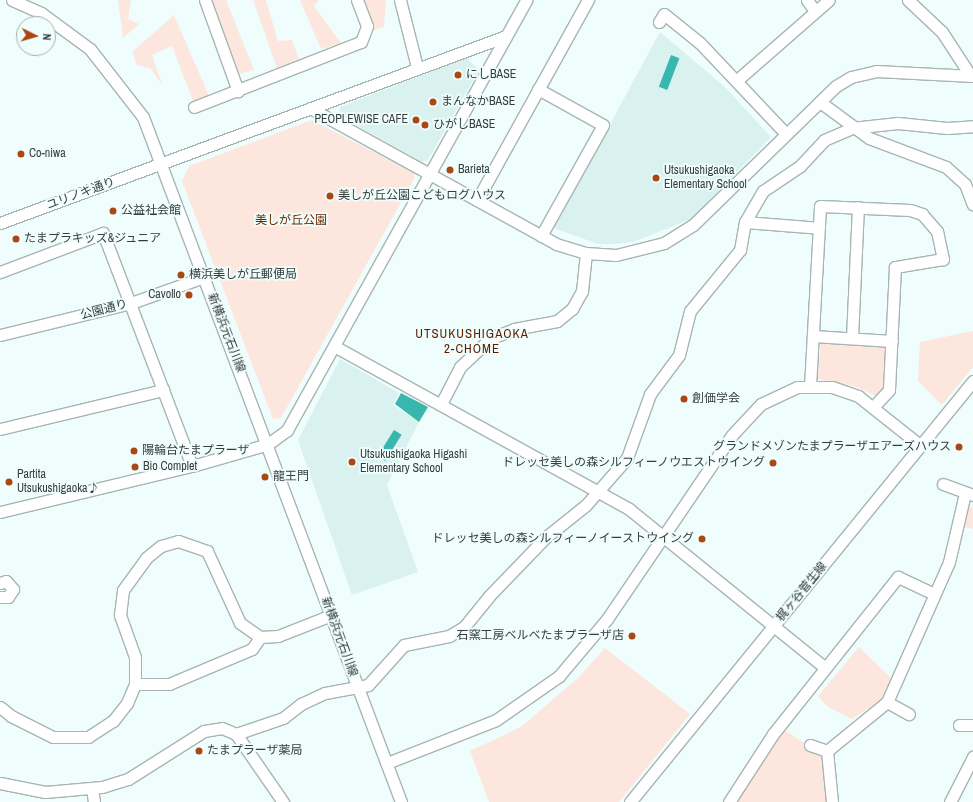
<!DOCTYPE html>
<meta charset="utf-8">
<style>
body{margin:0}
#map{position:relative;width:973px;height:802px;overflow:hidden;background:#effefc;font-family:"Archivo Narrow","Noto Sans JP",sans-serif}
div>[style]{position:absolute}
[style*='--x']{left:calc(var(--x)*1px);top:calc(var(--y)*1px);width:calc(var(--w)*1px);rotate:calc(var(--a)*1deg)}
.built>*{inset:0;background:#d9f1ef}
.green>*{inset:0;background:#fde6dd}
.water>*{inset:0;background:#39b6ae;transform-origin:0 0}
.roads{filter:drop-shadow(1px 0 #a7b5b3) drop-shadow(-1px 0 #a7b5b3) drop-shadow(0 1px #a7b5b3) drop-shadow(0 -1px #a7b5b3)}
.minor>*{height:11px;margin:-5.5px;padding:0 5.5px;transform-origin:5.5px;border-radius:5.5px;background:#fff}
.dots>*{width:11px;height:11px;translate:-50% -50%;box-sizing:border-box;border:2px solid #effefc;border-radius:50%}
span{translate:-50% -50%;white-space:nowrap;text-align:center;line-height:1.15;-webkit-text-stroke:3.5px #effefc;paint-order:stroke}
.poi-label{font-size:12px;color:#373d3c}
.left{translate:0 -50%;text-align:left}
.right{translate:-100% -50%;text-align:right}
.street-label{font-size:12px;color:#373d3c}
.park-label{font-size:12px;color:#6e2800}
.neighbourhood-label{font-size:13px;color:#5d1e00;letter-spacing:1px}
.north{position:absolute;left:16px;top:16px;width:40px;height:40px;box-sizing:border-box;background:#effefc;border:1px solid #a5b1af;border-radius:50%;rotate:95deg;font-size:11px;font-weight:700;line-height:16px;text-align:center;color:#373d3c}
.north::after{content:'';display:block;margin:auto;width:14px;height:18px;background:#aa4712;clip-path:polygon(50% 0,100% 100%,50% 72%,0 100%)}
</style>
<div id="map">
<div class="built">
<div style="clip-path:polygon(660px 32px,726px 88px,771px 137px,691px 219px,633px 242px,613px 244px,598px 244px,554px 228px)"></div>
<div style="clip-path:polygon(467px 58px,479px 70px,428px 160px,422px 162px,339px 115px,340px 107px)"></div>
<div style="clip-path:polygon(340px 359px,399px 393px,393px 405px,419px 422px,387px 485px,418px 572px,352px 595px,298px 440px)"></div>
</div>
<div class="green">
<div style="clip-path:polygon(118px 0,131px 0,128px 19px,139px 24px,123px 38px)"></div>
<div style="clip-path:polygon(207px 0,226px 0,254px 70px,236px 75px)"></div>
<div style="clip-path:polygon(253px 0,266px 0,278px 41px,292px 40px,299px 59px,277px 68px)"></div>
<div style="clip-path:polygon(300px 0,319px 0,314px 6px,341px 43px,321px 49px)"></div>
<div style="clip-path:polygon(360px 0,386px 0,384px 27px,371px 31px)"></div>
<div style="clip-path:polygon(174px 15px,209px 96px,193px 101px,172px 46px,152px 55px,163px 86px,150px 68px,137px 65px,132px 52px)"></div>
<div style="clip-path:polygon(312px 120px,414px 173px,415px 177px,281px 418px,273px 419px,182px 181px,189px 166px)"></div>
<div style="clip-path:polygon(973px 331px,973px 367px,942px 405px,918px 381px,920px 342px)"></div>
<div style="clip-path:polygon(821px 342px,888px 347px,886px 386px,877px 397px,857px 387px,817px 379px)"></div>
<div style="clip-path:polygon(965px 506px,973px 508px,973px 529px,961px 526px)"></div>
<div style="clip-path:polygon(859px 647px,891px 678px,881px 700px,852px 719px,828px 707px,818px 696px)"></div>
<div style="clip-path:polygon(605px 648px,690px 714px,619px 802px,489px 802px,470px 751px,521px 727px,579px 677px)"></div>
<div style="clip-path:polygon(783px 729px,822px 755px,827px 802px,737px 802px)"></div>
</div>
<div class="water">
<div style="left:671px;top:55px;width:9px;height:34px;rotate:21deg"></div>
<div style="clip-path:polygon(401px 393px,428px 407px,419px 422px,395px 404px)"></div>
<div style="left:394px;top:430px;width:9px;height:31px;rotate:32deg"></div>
</div>
<div class="roads">
<div class="minor">
<div style="--x:12;--y:0;--w:32;--a:24"></div>
<div style="--x:41;--y:13;--w:61;--a:36.3"></div>
<div style="--x:90;--y:49;--w:86;--a:52.1"></div>
<div style="--x:143;--y:117;--w:732;--a:69.36"></div>
<div style="--x:205;--y:0;--w:97;--a:70.1"></div>
<div style="--x:400;--y:0;--w:69;--a:75.8"></div>
<div style="--x:807;--y:0;--w:14;--a:54"></div>
<div style="--x:908;--y:0;--w:47;--a:43.3"></div>
<div style="--x:942;--y:32;--w:51;--a:56.9"></div>
<div style="--x:659;--y:22;--w:9;--a:-58"></div>
<div style="--x:664;--y:14;--w:46;--a:38.9"></div>
<div style="--x:700;--y:43;--w:125;--a:46.6"></div>
<div style="--x:736;--y:81;--w:123;--a:-41.1"></div>
<div style="--x:538;--y:89;--w:74;--a:29"></div>
<div style="--x:603;--y:125;--w:127;--a:119.2"></div>
<div style="--x:820;--y:102;--w:61;--a:36.3"></div>
<div style="--x:869;--y:138;--w:82;--a:20.6"></div>
<div style="--x:946;--y:167;--w:25;--a:42"></div>
<div style="--x:965;--y:184;--w:22;--a:69"></div>
<div style="--x:194;--y:107;--w:179;--a:-21.3"></div>
<div style="--x:361;--y:42;--w:17;--a:-69"></div>
<div style="--x:367;--y:26;--w:28;--a:-111"></div>
<div style="--x:310;--y:108;--w:281;--a:28.9"></div>
<div style="--x:556;--y:244;--w:31;--a:17"></div>
<div style="--x:586;--y:253;--w:30;--a:4"></div>
<div style="--x:616;--y:255;--w:49;--a:-14"></div>
<div style="--x:664;--y:243;--w:34;--a:-32"></div>
<div style="--x:693;--y:225;--w:199;--a:-44.2"></div>
<div style="--x:836;--y:86;--w:17;--a:-31"></div>
<div style="--x:851;--y:77;--w:26;--a:-13"></div>
<div style="--x:876;--y:71;--w:97;--a:3"></div>
<div style="--x:477;--y:200;--w:229;--a:-61"></div>
<div style="--x:745;--y:222;--w:74;--a:4.6"></div>
<div style="--x:0;--y:223;--w:539;--a:-20.28"></div>
<div style="--x:0;--y:272;--w:110;--a:-20.7"></div>
<div style="--x:103;--y:233;--w:249;--a:69.1"></div>
<div style="--x:0;--y:335;--w:135;--a:-13.7"></div>
<div style="--x:131;--y:303;--w:77;--a:-19.6"></div>
<div style="--x:813;--y:336;--w:79;--a:3.6"></div>
<div style="--x:852;--y:338;--w:131;--a:-87.4"></div>
<div style="--x:334;--y:346;--w:337;--a:28.9"></div>
<div style="--x:629;--y:509;--w:252;--a:39"></div>
<div style="--x:810;--y:386;--w:180;--a:-86.8"></div>
<div style="--x:820;--y:206;--w:90;--a:2.5"></div>
<div style="--x:910;--y:210;--w:13;--a:18"></div>
<div style="--x:922;--y:214;--w:23;--a:49"></div>
<div style="--x:937;--y:231;--w:29;--a:78"></div>
<div style="--x:943;--y:259;--w:49;--a:170.5"></div>
<div style="--x:895;--y:267;--w:123;--a:92.8"></div>
<div style="--x:889;--y:390;--w:23;--a:133"></div>
<div style="--x:441;--y:404;--w:42;--a:-62.8"></div>
<div style="--x:460;--y:367;--w:42;--a:-43.1"></div>
<div style="--x:491;--y:338;--w:25;--a:-21"></div>
<div style="--x:514;--y:329;--w:44;--a:-10.5"></div>
<div style="--x:557;--y:321;--w:19;--a:-39"></div>
<div style="--x:572;--y:309;--w:21;--a:-61"></div>
<div style="--x:582;--y:291;--w:38;--a:-84"></div>
<div style="--x:0;--y:429;--w:168;--a:-13.5"></div>
<div style="--x:943;--y:484;--w:32;--a:20"></div>
<div style="--x:0;--y:512;--w:197;--a:-13.5"></div>
<div style="--x:192;--y:466;--w:79;--a:-16.1"></div>
<div style="--x:268;--y:444;--w:24;--a:-36"></div>
<div style="--x:287;--y:430;--w:492;--a:-60.9"></div>
<div style="--x:0;--y:583;--w:6;--a:-18"></div>
<div style="--x:6;--y:581;--w:11;--a:49"></div>
<div style="--x:13;--y:589;--w:9;--a:122"></div>
<div style="--x:8;--y:597;--w:8;--a:180"></div>
<div style="--x:135;--y:684;--w:34;--a:0"></div>
<div style="--x:169;--y:684;--w:90;--a:-22.9"></div>
<div style="--x:252;--y:649;--w:14;--a:-56"></div>
<div style="--x:887;--y:702;--w:25;--a:29"></div>
<div style="--x:0;--y:707;--w:14;--a:39"></div>
<div style="--x:11;--y:716;--w:47;--a:26.6"></div>
<div style="--x:53;--y:737;--w:35;--a:0"></div>
<div style="--x:88;--y:737;--w:30;--a:-33"></div>
<div style="--x:113;--y:721;--w:23;--a:-52"></div>
<div style="--x:127;--y:703;--w:21;--a:-67"></div>
<div style="--x:135;--y:684;--w:27;--a:-90"></div>
<div style="--x:135;--y:657;--w:45;--a:-109.7"></div>
<div style="--x:120;--y:615;--w:25;--a:-83"></div>
<div style="--x:123;--y:590;--w:39;--a:-54"></div>
<div style="--x:146;--y:558;--w:19;--a:-39"></div>
<div style="--x:161;--y:546;--w:18;--a:-16"></div>
<div style="--x:178;--y:541;--w:31;--a:19"></div>
<div style="--x:207;--y:551;--w:79;--a:65.4"></div>
<div style="--x:240;--y:623;--w:24;--a:35"></div>
<div style="--x:260;--y:637;--w:18;--a:-3"></div>
<div style="--x:278;--y:636;--w:57;--a:-21.6"></div>
<div style="--x:959;--y:725;--w:14;--a:0"></div>
<div style="--x:236;--y:734;--w:83;--a:55.3"></div>
<div style="--x:810;--y:745;--w:18;--a:19"></div>
<div style="--x:387;--y:763;--w:117;--a:-21.5"></div>
<div style="--x:496;--y:720;--w:77;--a:-34.9"></div>
<div style="--x:559;--y:676;--w:75;--a:-49.9"></div>
<div style="--x:607;--y:619;--w:222;--a:-55.8"></div>
<div style="--x:732;--y:435;--w:42;--a:-46.9"></div>
<div style="--x:761;--y:404;--w:40;--a:-25"></div>
<div style="--x:797;--y:387;--w:35;--a:0"></div>
<div style="--x:832;--y:387;--w:28;--a:19"></div>
<div style="--x:858;--y:396;--w:80;--a:38.4"></div>
<div style="--x:0;--y:783;--w:46;--a:11.3"></div>
<div style="--x:45;--y:792;--w:57;--a:-5"></div>
<div style="--x:102;--y:787;--w:27;--a:-17"></div>
<div style="--x:128;--y:779;--w:90;--a:-32.3"></div>
<div style="--x:204;--y:731;--w:18;--a:-9"></div>
<div style="--x:222;--y:728;--w:15;--a:23"></div>
<div style="--x:236;--y:734;--w:50;--a:-18.8"></div>
<div style="--x:283;--y:718;--w:23;--a:-38"></div>
<div style="--x:301;--y:704;--w:26;--a:-25"></div>
<div style="--x:325;--y:693;--w:44;--a:-10.5"></div>
<div style="--x:368;--y:685;--w:54;--a:-48"></div>
<div style="--x:404;--y:645;--w:46;--a:-11.3"></div>
<div style="--x:449;--y:636;--w:17;--a:-31"></div>
<div style="--x:464;--y:627;--w:40;--a:-51"></div>
<div style="--x:489;--y:596;--w:82;--a:-46"></div>
<div style="--x:546;--y:537;--w:51;--a:-38.7"></div>
<div style="--x:586;--y:505;--w:62;--a:-48.9"></div>
<div style="--x:627;--y:458;--w:68;--a:-70.2"></div>
<div style="--x:650;--y:394;--w:49;--a:-53.4"></div>
<div style="--x:679;--y:355;--w:45;--a:-76"></div>
<div style="--x:690;--y:311;--w:79;--a:-50.7"></div>
<div style="--x:740;--y:250;--w:28;--a:-80"></div>
<div style="--x:745;--y:222;--w:36;--a:-60"></div>
<div style="--x:763;--y:191;--w:45;--a:-34"></div>
<div style="--x:800;--y:166;--w:35;--a:-47"></div>
<div style="--x:824;--y:140;--w:30;--a:-23"></div>
<div style="--x:852;--y:128;--w:46;--a:-6.2"></div>
<div style="--x:898;--y:123;--w:49;--a:5.8"></div>
<div style="--x:947;--y:128;--w:26;--a:-4"></div>
<div style="--x:92;--y:788;--w:14;--a:82"></div>
<div style="--x:630;--y:802;--w:543;--a:-50.83"></div>
<div style="--x:729;--y:802;--w:81;--a:-57.1"></div>
<div style="--x:773;--y:734;--w:201;--a:-51.5"></div>
<div style="--x:898;--y:577;--w:40;--a:25"></div>
<div style="--x:832;--y:802;--w:51;--a:-95.6"></div>
<div style="--x:827;--y:751;--w:77;--a:-39.2"></div>
<div style="--x:887;--y:702;--w:153;--a:-66.1"></div>
<div style="--x:949;--y:562;--w:71;--a:-76.9"></div>
<div style="--x:950;--y:802;--w:51;--a:-62.9"></div>
</div>
</div>
<div class="dots">
<div style="left:458px;top:75px;background:#aa4712"></div>
<div style="left:433px;top:102px;background:#aa4712"></div>
<div style="left:416px;top:120px;background:#aa4712"></div>
<div style="left:425px;top:125px;background:#aa4712"></div>
<div style="left:21px;top:154px;background:#aa4712"></div>
<div style="left:450px;top:170px;background:#aa4712"></div>
<div style="left:656px;top:178px;background:#aa4712"></div>
<div style="left:330px;top:196px;background:#aa4712"></div>
<div style="left:113px;top:211px;background:#aa4712"></div>
<div style="left:16px;top:239px;background:#aa4712"></div>
<div style="left:181px;top:275px;background:#aa4712"></div>
<div style="left:189px;top:295px;background:#aa4712"></div>
<div style="left:684px;top:399px;background:#aa4712"></div>
<div style="left:959px;top:447px;background:#aa4712"></div>
<div style="left:134px;top:451px;background:#aa4712"></div>
<div style="left:352px;top:462px;background:#aa4712"></div>
<div style="left:773px;top:463px;background:#aa4712"></div>
<div style="left:135px;top:467px;background:#aa4712"></div>
<div style="left:265px;top:477px;background:#aa4712"></div>
<div style="left:9px;top:482px;background:#aa4712"></div>
<div style="left:702px;top:539px;background:#aa4712"></div>
<div style="left:632px;top:636px;background:#aa4712"></div>
<div style="left:199px;top:751px;background:#aa4712"></div>
</div>
<div class="poi-label">
<span class="left" style="left:466px;top:75px">にしBASE</span>
<span class="left" style="left:441px;top:102px">まんなかBASE</span>
<span class="right" style="left:408px;top:120px">PEOPLEWISE CAFE</span>
<span class="left" style="left:433px;top:125px">ひがしBASE</span>
<span class="left" style="left:29px;top:154px">Co-niwa</span>
<span class="left" style="left:458px;top:170px">Barieta</span>
<span class="left" style="left:664px;top:178px">Utsukushigaoka<br>Elementary School</span>
<span class="left" style="left:338px;top:196px">美しが丘公園こどもログハウス</span>
<span class="left" style="left:121px;top:211px">公益社会館</span>
<span class="left" style="left:24px;top:239px">たまプラキッズ&amp;ジュニア</span>
<span class="left" style="left:189px;top:275px">横浜美しが丘郵便局</span>
<span class="right" style="left:181px;top:295px">Cavollo</span>
<span class="left" style="left:692px;top:399px">創価学会</span>
<span class="right" style="left:951px;top:447px">グランドメゾンたまプラーザエアーズハウス</span>
<span class="left" style="left:142px;top:451px">陽輪台たまプラーザ</span>
<span class="left" style="left:360px;top:462px">Utsukushigaoka Higashi<br>Elementary School</span>
<span class="right" style="left:765px;top:463px">ドレッセ美しの森シルフィーノウエストウイング</span>
<span class="left" style="left:143px;top:467px">Bio Complet</span>
<span class="left" style="left:17px;top:482px">Partita<br>Utsukushigaoka♪</span>
<span class="left" style="left:273px;top:477px">龍王門</span>
<span class="right" style="left:694px;top:539px">ドレッセ美しの森シルフィーノイーストウイング</span>
<span class="right" style="left:624px;top:636px">石窯工房ベルベたまプラーザ店</span>
<span class="left" style="left:207px;top:751px">たまプラーザ薬局</span>
</div>
<div class="street-label">
<span style="left:81px;top:194px;rotate:-20deg">ユリノキ通り</span>
<span style="left:104px;top:310px;rotate:-14deg">公園通り</span>
<span style="left:226px;top:333px;rotate:69deg">新横浜元石川線</span>
<span style="left:802px;top:592px;rotate:-51deg">梶ヶ谷菅生線</span>
<span style="left:339px;top:637px;rotate:70deg">新横浜元石川線</span>
</div>
<div class="park-label">
<span style="left:291px;top:221px">美しが丘公園</span>
</div>
<div class="neighbourhood-label">
<span style="left:472px;top:342px">UTSUKUSHIGAOKA<br>2-CHOME</span>
</div>
<div class="north">N</div>
</div>
